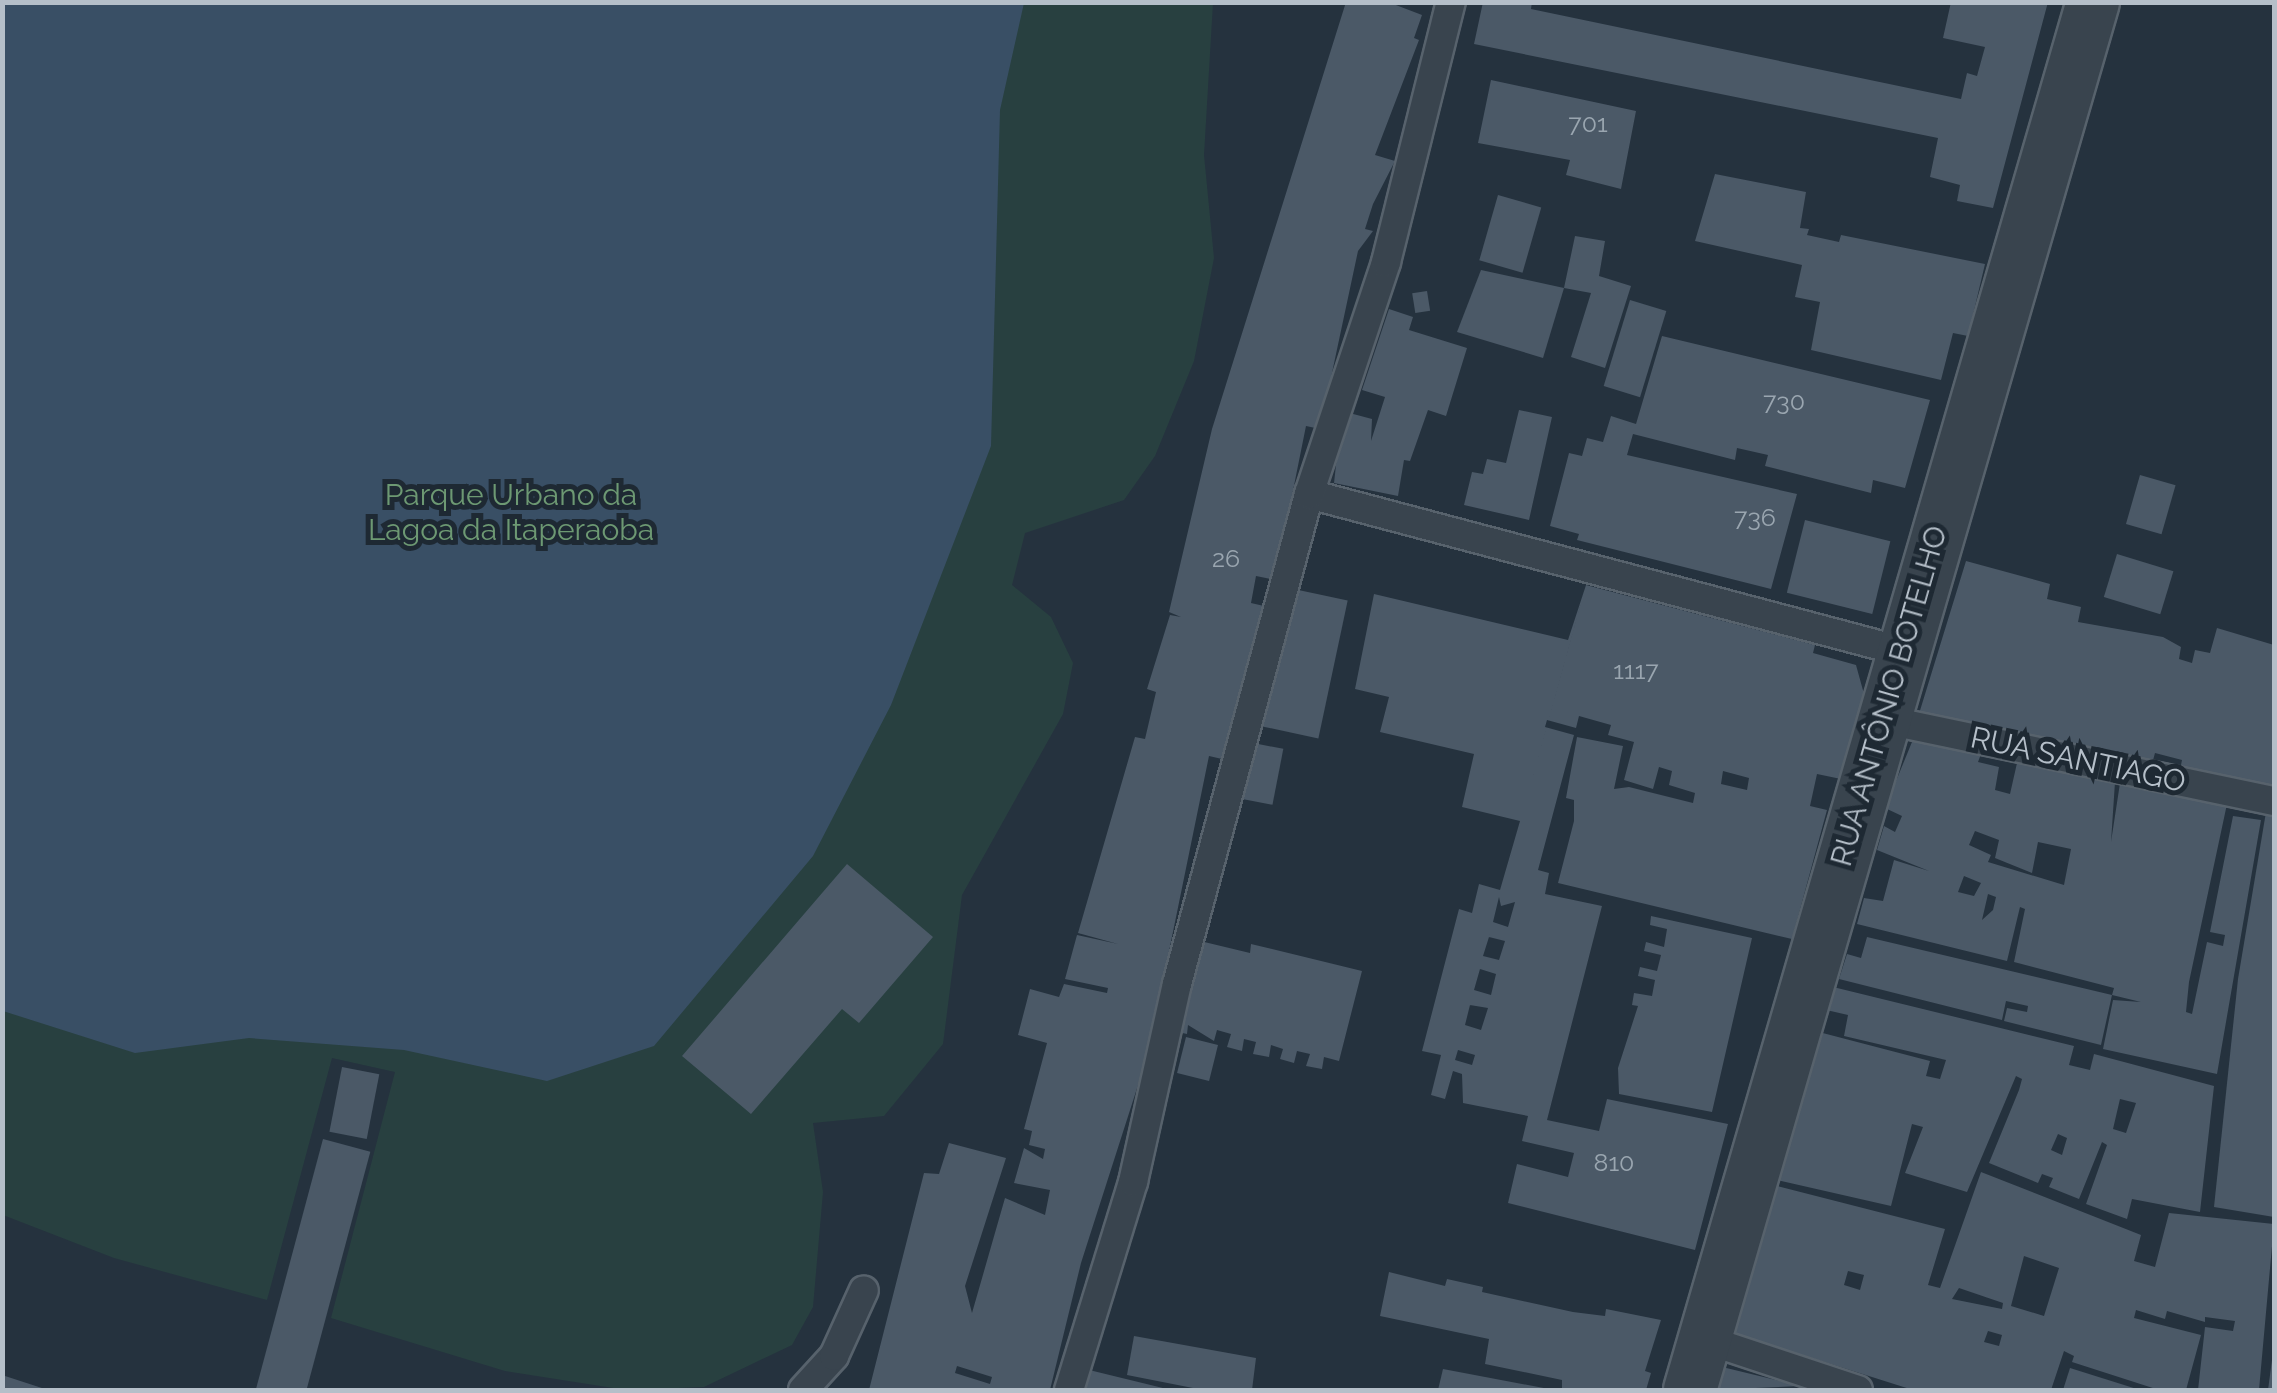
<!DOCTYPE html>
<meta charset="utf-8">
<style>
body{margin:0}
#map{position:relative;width:2277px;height:1393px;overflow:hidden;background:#25323e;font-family:Raleway,sans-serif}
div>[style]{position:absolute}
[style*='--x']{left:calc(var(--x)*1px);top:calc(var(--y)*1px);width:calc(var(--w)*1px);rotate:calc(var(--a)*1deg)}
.green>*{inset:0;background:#284040}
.water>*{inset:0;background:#394f65}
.building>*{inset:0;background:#4b5967;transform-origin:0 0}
.roads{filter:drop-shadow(2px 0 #57626c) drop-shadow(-2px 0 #57626c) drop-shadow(0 2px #57626c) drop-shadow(0 -2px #57626c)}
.lane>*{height:28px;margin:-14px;padding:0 14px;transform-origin:14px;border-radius:14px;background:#39444e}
.street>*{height:52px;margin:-26px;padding:0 26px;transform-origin:26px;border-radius:26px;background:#39444e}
span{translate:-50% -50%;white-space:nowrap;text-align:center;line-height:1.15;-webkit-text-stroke:10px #1e2933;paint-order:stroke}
.number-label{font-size:25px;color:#9aa6b0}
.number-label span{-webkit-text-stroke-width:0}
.park-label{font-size:30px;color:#6d9973}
.street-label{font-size:30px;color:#b5bfc9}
.frame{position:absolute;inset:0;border:5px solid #b5bfc9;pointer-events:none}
</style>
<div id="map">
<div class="green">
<div style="clip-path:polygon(2px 3px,1213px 3px,1204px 155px,1214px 258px,1194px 361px,1155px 456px,1124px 500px,1025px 533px,1012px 585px,1051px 617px,1073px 663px,1063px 714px,962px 895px,943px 1044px,884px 1116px,813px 1123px,823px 1192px,813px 1307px,792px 1345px,704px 1387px,626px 1390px,505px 1371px,331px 1318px,395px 1072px,332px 1058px,267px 1300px,114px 1258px,3px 1215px)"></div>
</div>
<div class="water">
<div style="clip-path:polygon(3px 2px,1024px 3px,1000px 110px,991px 446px,891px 705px,813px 856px,654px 1046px,547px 1081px,404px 1050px,249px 1038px,135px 1053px,3px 1011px)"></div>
</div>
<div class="building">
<div style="clip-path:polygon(evenodd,1346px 2px,1388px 2px,1422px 15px,1414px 38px,1419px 40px,1375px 155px,1395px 161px,1373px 204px,1365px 229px,1373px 231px,1358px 251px,1320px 429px,1306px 426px,1275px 580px,1256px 576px,1251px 603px,1264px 606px,1256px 639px,1222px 759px,1209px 756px,1148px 1054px,1081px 1263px,1050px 1390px,869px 1390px,924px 1173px,939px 1174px,949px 1143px,1006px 1158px,965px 1286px,972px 1313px,1005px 1198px,1045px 1215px,1050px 1190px,1014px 1183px,1024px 1148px,1043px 1159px,1045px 1149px,1029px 1145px,1032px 1131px,1024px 1129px,1047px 1043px,1018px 1035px,1030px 989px,1059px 997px,1064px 984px,1107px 993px,1108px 988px,1065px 979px,1077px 935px,1118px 944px,1078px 933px,1135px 737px,1145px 739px,1156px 692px,1147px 689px,1170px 615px,1181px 617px,1169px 612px,1212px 429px,1346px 2px,957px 1366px,992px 1377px,990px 1384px,955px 1373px,957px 1366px)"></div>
<div style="clip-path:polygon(1483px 2px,1532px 2px,1531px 9px,1961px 99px,1967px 73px,1977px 76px,1985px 47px,1943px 38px,1951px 2px,2048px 2px,1993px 208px,1957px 201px,1960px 185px,1930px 177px,1938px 138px,1474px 44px)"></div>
<div style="clip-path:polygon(1491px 80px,1636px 111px,1621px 189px,1566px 175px,1570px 160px,1478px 143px)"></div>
<div style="clip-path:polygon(1715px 174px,1806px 192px,1800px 228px,1809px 229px,1807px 235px,1839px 242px,1841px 235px,1985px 264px,1968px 336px,1953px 333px,1941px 380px,1811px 350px,1820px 302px,1795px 297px,1802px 265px,1695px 241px)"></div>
<div style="left:1498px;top:195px;width:45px;height:68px;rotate:16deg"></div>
<div style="clip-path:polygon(1575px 236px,1605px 241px,1599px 276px,1631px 286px,1605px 368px,1571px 357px,1591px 293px,1564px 288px)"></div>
<div style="clip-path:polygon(1481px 270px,1564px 288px,1543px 358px,1457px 332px)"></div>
<div style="left:1427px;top:291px;width:20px;height:15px;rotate:81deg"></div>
<div style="left:1630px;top:300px;width:38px;height:90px;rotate:17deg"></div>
<div style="clip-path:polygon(1389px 309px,1413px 317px,1409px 330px,1467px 348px,1446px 416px,1428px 410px,1410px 461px,1404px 460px,1398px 496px,1334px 483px,1342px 411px,1372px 419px,1371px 441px,1385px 397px,1362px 390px)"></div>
<div style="clip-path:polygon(1662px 336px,1930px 400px,1905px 488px,1873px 480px,1871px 493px,1765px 466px,1768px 455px,1737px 448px,1735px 460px,1633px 434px,1627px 455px,1797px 494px,1771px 589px,1577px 540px,1579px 534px,1550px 526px,1569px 453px,1582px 456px,1587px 438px,1603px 442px,1611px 416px,1636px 424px)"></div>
<div style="clip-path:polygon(1519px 410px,1552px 417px,1529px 520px,1464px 505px,1472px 472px,1483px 474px,1487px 459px,1506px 463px)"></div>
<div style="left:2140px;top:475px;width:37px;height:51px;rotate:16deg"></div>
<div style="left:1805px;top:520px;width:88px;height:75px;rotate:14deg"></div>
<div style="left:2117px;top:554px;width:59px;height:45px;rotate:17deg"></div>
<div style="clip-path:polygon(1966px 561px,2050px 584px,2047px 599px,2081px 607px,2078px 622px,2163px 637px,2181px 647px,2179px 659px,2192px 663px,2195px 650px,2210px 653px,2217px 628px,2274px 645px,2274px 787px,2180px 770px,2182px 760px,2155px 753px,2152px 764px,2010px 731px,2008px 743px,1918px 717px)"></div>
<div style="clip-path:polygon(evenodd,1586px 585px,1815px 645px,1813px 653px,1856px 665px,1864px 694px,1841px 779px,1817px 774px,1810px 806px,1827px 810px,1792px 939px,1558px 883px,1574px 821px,1574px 800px,1566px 798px,1577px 737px,1623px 746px,1614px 789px,1629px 787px,1693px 803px,1695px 793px,1669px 785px,1672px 771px,1659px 767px,1653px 789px,1624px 780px,1634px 742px,1608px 735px,1611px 725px,1579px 716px,1576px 728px,1547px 720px,1545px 727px,1574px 735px,1538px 870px,1549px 873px,1545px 894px,1602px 906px,1547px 1120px,1599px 1131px,1607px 1099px,1728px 1124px,1695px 1250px,1508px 1203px,1517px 1164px,1568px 1177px,1574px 1153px,1522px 1141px,1528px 1116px,1463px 1103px,1462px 1074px,1453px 1071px,1445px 1099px,1431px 1095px,1441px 1055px,1422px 1051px,1459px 909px,1472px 913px,1479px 884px,1500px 890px,1520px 821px,1462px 807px,1474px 754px,1380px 732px,1389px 697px,1355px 689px,1374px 594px,1568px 640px,1586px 585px,1723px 771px,1749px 778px,1747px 790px,1721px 784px,1723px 771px,1586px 585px,1499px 897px,1501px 906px,1515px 902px,1508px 927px,1493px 922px,1499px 897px,1586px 585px,1489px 937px,1505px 941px,1499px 960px,1483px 956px,1489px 937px,1586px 585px,1480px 969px,1496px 974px,1491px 995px,1474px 990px,1480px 969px,1586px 585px,1470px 1005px,1488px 1008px,1481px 1030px,1465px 1025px,1470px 1005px,1586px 585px,1458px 1050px,1475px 1055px,1472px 1065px,1455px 1060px,1458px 1050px)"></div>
<div style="left:1289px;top:588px;width:60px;height:141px;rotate:12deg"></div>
<div style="clip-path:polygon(evenodd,1914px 737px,1981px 754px,1978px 762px,1999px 767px,1995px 790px,2010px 794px,2017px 763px,2115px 782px,2111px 842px,2120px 783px,2227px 804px,2189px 982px,2186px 1012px,2192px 1014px,2207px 942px,2223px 946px,2225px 935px,2210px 932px,2233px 816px,2261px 820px,2217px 1074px,2103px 1049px,2113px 1000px,2141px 1002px,2112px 995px,2114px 988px,2014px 962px,2025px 909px,2020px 907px,2007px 961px,1857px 924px,1864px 898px,1883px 901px,1894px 860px,1929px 871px,1877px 850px,1884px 826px,1895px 832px,1902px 816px,1885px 808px,1914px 737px,1975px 831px,1999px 840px,1995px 858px,2032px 873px,2038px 842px,2071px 849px,2064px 885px,1988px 862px,1991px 855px,1969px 845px,1975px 831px,1914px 737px,1964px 876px,1981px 883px,1974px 896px,1958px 892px,1964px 876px,1914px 737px,1988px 894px,1996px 897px,1993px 910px,1982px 920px,1988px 894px)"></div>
<div style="left:1248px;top:742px;width:36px;height:57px;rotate:11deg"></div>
<div style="clip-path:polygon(2266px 812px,2274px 814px,2274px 1217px,2214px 1207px,2238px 979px)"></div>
<div style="clip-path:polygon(847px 864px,933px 937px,859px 1023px,842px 1009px,751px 1114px,682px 1056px)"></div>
<div style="clip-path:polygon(1651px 916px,1752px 938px,1712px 1112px,1619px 1094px,1618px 1068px,1638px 1006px,1632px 1005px,1634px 993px,1652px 996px,1655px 980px,1638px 976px,1640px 967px,1657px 971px,1661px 955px,1644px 951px,1646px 942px,1664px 947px,1667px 929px,1650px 925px)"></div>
<div style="clip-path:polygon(1867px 937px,2112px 995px,2101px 1045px,2004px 1021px,2007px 1008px,2027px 1012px,2028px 1006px,2006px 1001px,2002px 1020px,1839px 979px,1847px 954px,1861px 958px)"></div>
<div style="clip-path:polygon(1196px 940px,1250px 953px,1251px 944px,1362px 971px,1339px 1061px,1324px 1057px,1322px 1069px,1306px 1066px,1310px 1054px,1297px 1051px,1294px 1063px,1280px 1059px,1283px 1049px,1271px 1045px,1269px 1057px,1253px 1054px,1256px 1042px,1244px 1039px,1242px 1051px,1227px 1047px,1231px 1034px,1217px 1030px,1214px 1041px,1188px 1025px,1187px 1034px,1173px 1031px)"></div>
<div style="clip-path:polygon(evenodd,1829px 986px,2074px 1046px,2069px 1065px,2090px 1070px,2094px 1054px,2214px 1086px,2200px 1212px,2132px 1199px,2127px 1219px,2086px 1204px,2107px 1145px,2102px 1142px,2079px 1199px,2049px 1187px,2053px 1178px,2042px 1174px,2038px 1183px,1989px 1163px,2019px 1090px,2022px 1079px,2016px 1076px,1967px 1192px,1905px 1173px,1923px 1127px,1912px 1124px,1891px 1206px,1773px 1179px,1815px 1031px,1930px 1061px,1926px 1076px,1940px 1079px,1946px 1060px,1844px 1036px,1848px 1015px,1822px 1009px,1829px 986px,2120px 1099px,2136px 1103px,2126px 1133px,2113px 1129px,2120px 1099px,1829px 986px,2058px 1134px,2067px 1138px,2062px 1155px,2051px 1150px,2058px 1134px)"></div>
<div style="left:1186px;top:1037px;width:33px;height:37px;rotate:14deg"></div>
<div style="left:342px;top:1067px;width:38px;height:66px;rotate:11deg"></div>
<div style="left:323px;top:1139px;width:49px;height:261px;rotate:15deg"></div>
<div style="clip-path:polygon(evenodd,1981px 1172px,2141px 1235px,2134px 1261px,2155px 1267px,2169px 1213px,2274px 1224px,2259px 1390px,2198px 1390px,2205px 1327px,2233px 1331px,2235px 1321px,2205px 1317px,2205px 1322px,2167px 1311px,2165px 1319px,2136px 1310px,2134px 1318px,2201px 1335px,2186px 1390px,2159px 1390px,2072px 1362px,2074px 1356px,2064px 1351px,2051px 1390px,1913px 1390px,1727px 1331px,1765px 1183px,1945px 1229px,1928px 1285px,1940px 1288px,1981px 1172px,2024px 1256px,2059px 1268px,2044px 1316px,2011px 1306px,2024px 1256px,1981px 1172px,1848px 1271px,1864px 1275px,1860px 1290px,1844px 1285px,1848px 1271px,1981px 1172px,1959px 1288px,2003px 1303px,2002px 1309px,1952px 1299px,1959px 1288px,1981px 1172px,1988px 1331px,2002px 1335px,1999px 1346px,1984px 1342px,1988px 1331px)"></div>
<div style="clip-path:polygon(1389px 1272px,1445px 1286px,1447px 1279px,1483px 1287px,1482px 1292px,1573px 1312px,1605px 1316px,1606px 1309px,1661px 1320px,1645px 1371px,1651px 1373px,1646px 1390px,1562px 1390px,1562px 1380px,1485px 1364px,1489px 1339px,1380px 1316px)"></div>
<div style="clip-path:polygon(1134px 1336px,1256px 1358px,1252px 1390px,1203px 1390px,1127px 1375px)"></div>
<div style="clip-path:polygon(2274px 1361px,2274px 1390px,2268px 1390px,2272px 1360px)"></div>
<div style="clip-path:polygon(1714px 1365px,1801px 1386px,1707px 1390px)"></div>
<div style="clip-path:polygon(1081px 1368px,1167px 1389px,1166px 1390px,1075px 1390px)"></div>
<div style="clip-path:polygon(2070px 1368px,2140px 1390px,2063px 1390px)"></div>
<div style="clip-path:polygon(1443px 1369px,1549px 1389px,1549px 1390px,1438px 1390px)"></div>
<div style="clip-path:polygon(2px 1375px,48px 1390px,2px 1390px)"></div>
</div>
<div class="roads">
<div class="lane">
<div style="--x:1309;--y:494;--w:612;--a:14.85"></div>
<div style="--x:1881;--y:719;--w:401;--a:11.8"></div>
<div style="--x:1707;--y:1340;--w:159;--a:18.3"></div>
<div style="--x:803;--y:1390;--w:46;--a:-47.6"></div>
<div style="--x:834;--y:1356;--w:72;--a:-65.6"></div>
<div style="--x:1069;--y:1390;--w:218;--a:-72.9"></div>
<div style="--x:1133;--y:1182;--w:203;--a:-77.5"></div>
<div style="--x:1177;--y:984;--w:507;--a:-74.92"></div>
<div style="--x:1309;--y:494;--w:244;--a:-71.6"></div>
<div style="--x:1386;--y:262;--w:268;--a:-76"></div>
</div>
<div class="street">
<div style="--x:1690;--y:1390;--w:1445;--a:-73.81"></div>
</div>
</div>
<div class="number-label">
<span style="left:1588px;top:123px">701</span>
<span style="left:1784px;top:401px">730</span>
<span style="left:1755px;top:517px">736</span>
<span style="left:1226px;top:558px">26</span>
<span style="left:1636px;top:670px">1117</span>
<span style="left:1614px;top:1162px">810</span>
</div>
<div class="park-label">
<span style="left:511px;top:512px">Parque Urbano da<br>Lagoa da Itaperaoba</span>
</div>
<div class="street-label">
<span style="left:1889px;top:696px;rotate:-74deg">RUA ANTÔNIO BOTELHO</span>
<span style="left:2078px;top:760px;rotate:12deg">RUA SANTIAGO</span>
</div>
<div class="frame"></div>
</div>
